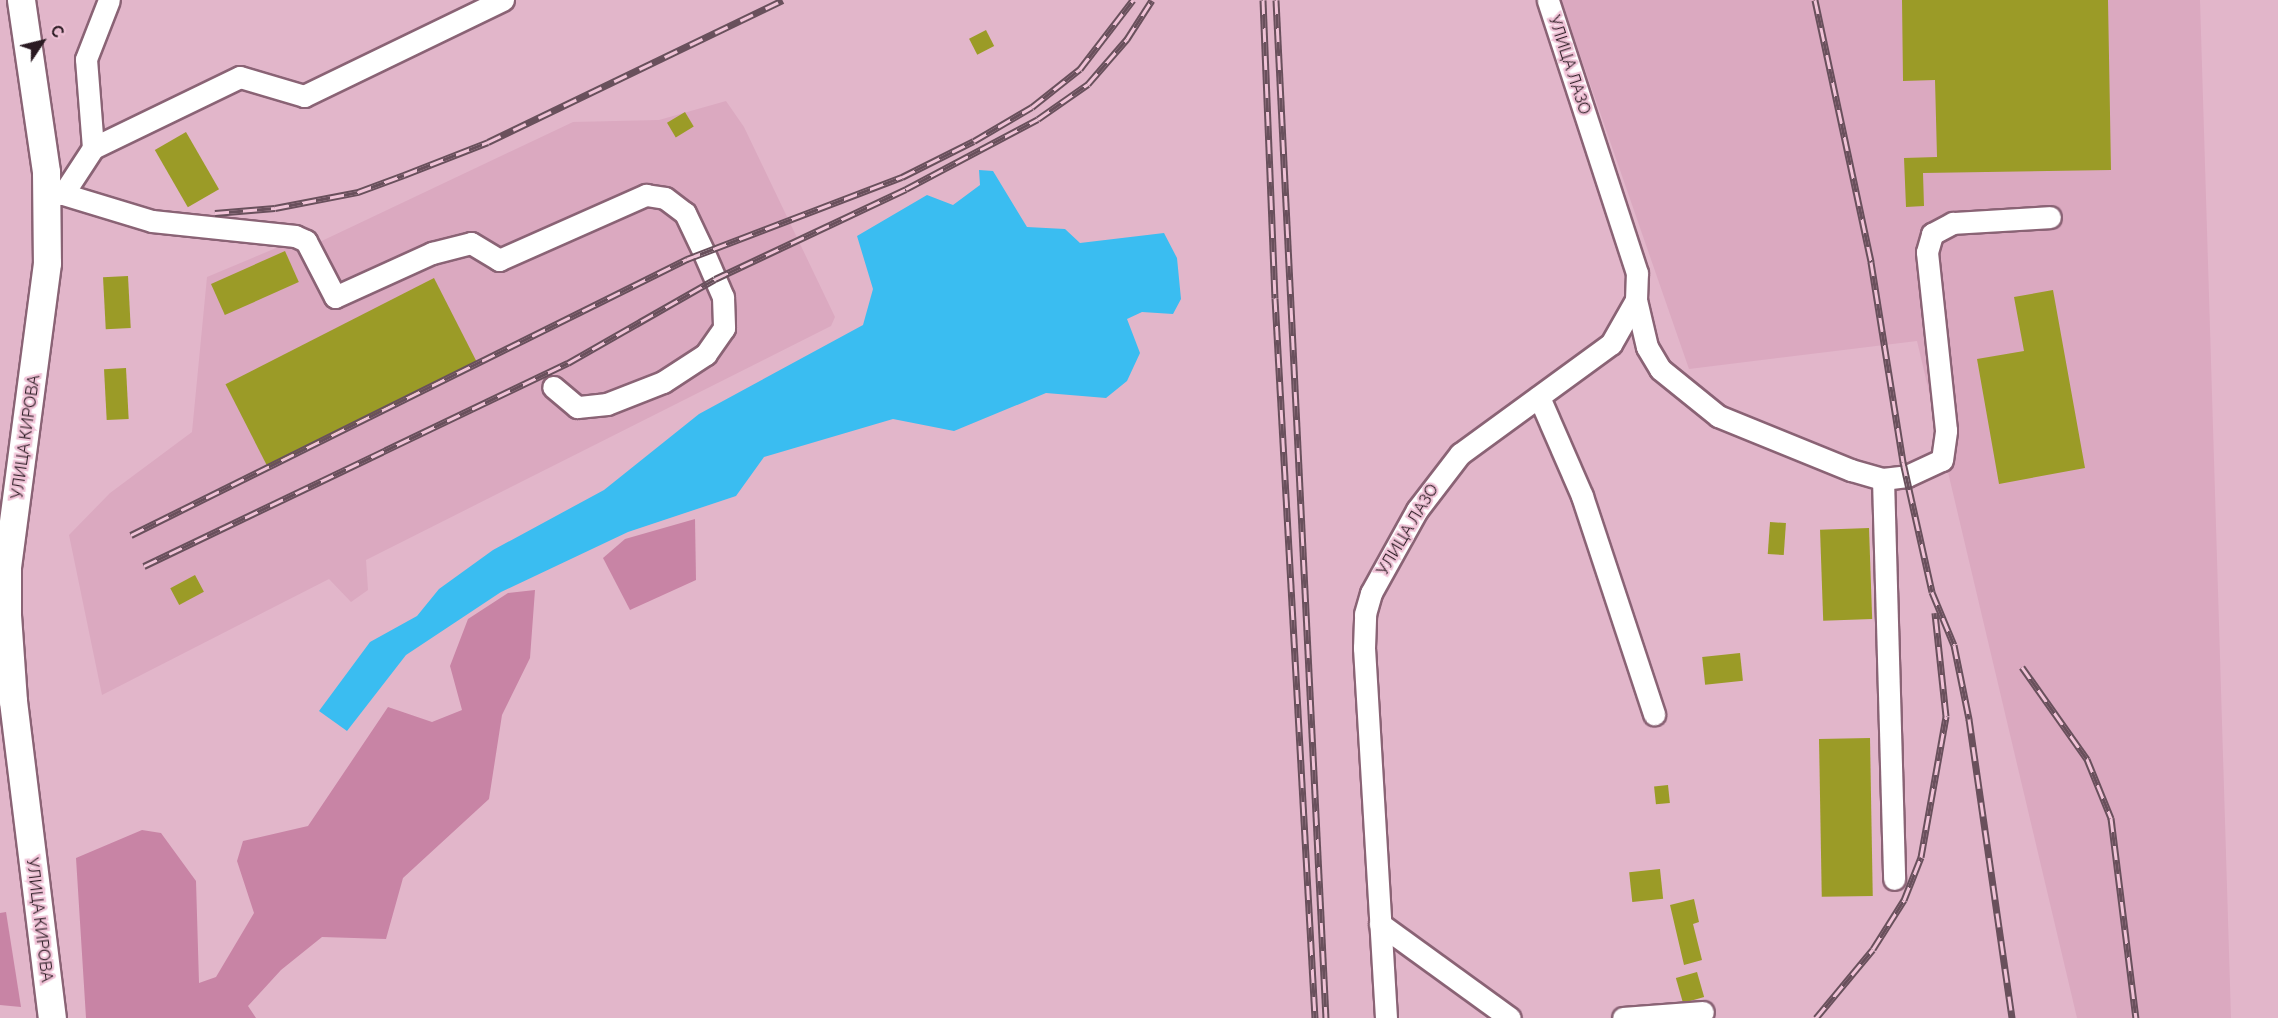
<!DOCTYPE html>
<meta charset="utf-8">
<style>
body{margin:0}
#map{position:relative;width:2278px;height:1018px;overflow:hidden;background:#e2b6ca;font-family:Raleway,sans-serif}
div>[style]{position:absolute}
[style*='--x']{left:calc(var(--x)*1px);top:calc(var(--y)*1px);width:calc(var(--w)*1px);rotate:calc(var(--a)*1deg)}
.built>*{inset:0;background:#dba9c0}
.green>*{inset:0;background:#c884a5}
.water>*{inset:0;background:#3abdf1}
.building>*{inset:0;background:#9b9b27;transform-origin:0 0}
.roads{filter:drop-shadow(2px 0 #8a6375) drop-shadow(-2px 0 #8a6375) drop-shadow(0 2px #8a6375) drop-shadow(0 -2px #8a6375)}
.minor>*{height:21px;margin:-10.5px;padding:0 10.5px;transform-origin:10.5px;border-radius:10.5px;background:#fff}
.major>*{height:27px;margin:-13.5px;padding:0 13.5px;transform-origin:13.5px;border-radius:13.5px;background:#fff}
.rail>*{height:7px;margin-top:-3.5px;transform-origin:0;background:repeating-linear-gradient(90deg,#f0c3d7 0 14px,#69505c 0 28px);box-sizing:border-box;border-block:2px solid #69505c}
span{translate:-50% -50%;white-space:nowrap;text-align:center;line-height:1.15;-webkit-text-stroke:4.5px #f0c3d7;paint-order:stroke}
.street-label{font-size:16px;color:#2a1a22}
.north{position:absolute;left:12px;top:12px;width:60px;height:60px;-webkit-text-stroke:4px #f0c3d7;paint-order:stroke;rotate:55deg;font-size:16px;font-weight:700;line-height:24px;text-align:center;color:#2a1a22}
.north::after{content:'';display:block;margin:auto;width:21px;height:27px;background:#2a1a22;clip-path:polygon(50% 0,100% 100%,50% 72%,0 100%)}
</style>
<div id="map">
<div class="built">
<div style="clip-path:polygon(1561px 0,2200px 0,2231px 1018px,2077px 1018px,1917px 341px,1689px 369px)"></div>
<div style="clip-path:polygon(726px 101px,744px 127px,835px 317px,831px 326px,366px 560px,368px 590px,351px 602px,329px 579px,102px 695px,69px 535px,110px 493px,192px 432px,207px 277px,288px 243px,309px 247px,573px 122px,659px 120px)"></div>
</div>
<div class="green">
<div style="clip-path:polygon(695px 519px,696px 580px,630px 610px,603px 558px,625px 539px)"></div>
<div style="clip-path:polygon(535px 590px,530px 658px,502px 715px,489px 799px,403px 878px,386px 939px,322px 937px,281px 970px,248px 1006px,256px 1018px,86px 1018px,76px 858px,142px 830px,161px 833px,196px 881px,199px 983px,216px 977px,254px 913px,237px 861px,243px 841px,308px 826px,388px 707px,432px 722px,462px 710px,450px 666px,468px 619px,508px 593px)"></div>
<div style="clip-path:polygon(6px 912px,21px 1007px,0 1005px,0 913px)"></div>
</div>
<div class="water">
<div style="clip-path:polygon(979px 170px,993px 171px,1027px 227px,1065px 229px,1080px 243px,1164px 233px,1177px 258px,1181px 299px,1173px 314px,1142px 312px,1127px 319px,1140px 353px,1127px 381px,1106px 398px,1046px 393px,954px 431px,893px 419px,764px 457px,736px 496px,628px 532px,501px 592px,406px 655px,347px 731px,319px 711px,370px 642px,417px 616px,439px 589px,493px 550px,604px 490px,699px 414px,863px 325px,873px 289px,857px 236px,927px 195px,953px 205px,980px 185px)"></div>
</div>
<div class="building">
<div style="clip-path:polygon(1902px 0,2108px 0,2111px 170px,1923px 173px,1924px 206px,1906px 207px,1904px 158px,1937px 157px,1935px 80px,1903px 81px)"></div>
<div style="left:986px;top:30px;width:18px;height:19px;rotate:63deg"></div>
<div style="left:685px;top:112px;width:17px;height:21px;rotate:59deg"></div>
<div style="left:186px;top:132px;width:66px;height:36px;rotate:60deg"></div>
<div style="left:285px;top:251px;width:34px;height:81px;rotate:66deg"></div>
<div style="left:128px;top:276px;width:52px;height:25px;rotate:87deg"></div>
<div style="left:434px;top:278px;width:94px;height:234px;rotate:63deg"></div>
<div style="clip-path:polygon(2053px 290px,2085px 468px,1999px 484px,1977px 359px,2024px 351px,2014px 297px)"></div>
<div style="left:126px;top:368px;width:51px;height:22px;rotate:87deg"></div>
<div style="left:1770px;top:522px;width:16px;height:32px;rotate:4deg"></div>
<div style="left:1869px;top:528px;width:91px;height:49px;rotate:88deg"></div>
<div style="left:195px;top:575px;width:19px;height:28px;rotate:62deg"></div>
<div style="left:1740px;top:653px;width:28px;height:38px;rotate:84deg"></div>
<div style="left:1870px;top:738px;width:158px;height:51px;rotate:89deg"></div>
<div style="left:1668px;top:785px;width:18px;height:14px;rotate:84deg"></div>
<div style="left:1660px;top:869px;width:30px;height:31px;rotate:84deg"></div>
<div style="clip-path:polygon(1694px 899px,1699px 922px,1693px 924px,1702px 960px,1684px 965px,1670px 905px)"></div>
<div style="left:1697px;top:972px;width:26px;height:22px;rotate:74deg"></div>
</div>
<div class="roads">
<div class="minor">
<div style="--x:93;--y:148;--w:89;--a:-94.5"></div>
<div style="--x:86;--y:59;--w:63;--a:-68.7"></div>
<div style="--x:47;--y:193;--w:16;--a:4"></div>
<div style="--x:63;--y:194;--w:93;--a:16.9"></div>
<div style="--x:152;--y:221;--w:144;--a:6"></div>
<div style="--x:295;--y:236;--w:12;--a:24"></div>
<div style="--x:306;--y:241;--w:63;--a:62.6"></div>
<div style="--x:335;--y:297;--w:107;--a:-24.4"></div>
<div style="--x:432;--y:253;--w:40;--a:-14.4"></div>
<div style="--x:471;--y:243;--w:33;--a:31"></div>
<div style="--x:499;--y:260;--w:161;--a:-23.9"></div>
<div style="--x:646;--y:195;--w:19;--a:9"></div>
<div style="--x:665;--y:198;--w:25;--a:37"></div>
<div style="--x:685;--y:213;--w:44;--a:64.6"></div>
<div style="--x:704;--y:253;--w:48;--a:66.6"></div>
<div style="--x:723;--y:297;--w:31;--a:88"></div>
<div style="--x:724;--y:328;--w:32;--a:125"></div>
<div style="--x:706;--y:354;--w:51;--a:146.9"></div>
<div style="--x:663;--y:382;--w:60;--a:158.6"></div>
<div style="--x:607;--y:404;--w:30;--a:174"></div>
<div style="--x:577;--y:407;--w:31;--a:-140"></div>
<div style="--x:63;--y:194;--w:55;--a:-56.9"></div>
<div style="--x:93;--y:148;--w:163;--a:-25.8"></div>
<div style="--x:240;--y:77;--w:67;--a:16.5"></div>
<div style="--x:304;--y:96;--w:221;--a:-25.8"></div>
<div style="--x:1636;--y:300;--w:48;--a:76.8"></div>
<div style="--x:1647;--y:347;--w:26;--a:59"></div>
<div style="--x:1660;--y:369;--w:75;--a:39"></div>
<div style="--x:1718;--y:416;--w:144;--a:22.1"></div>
<div style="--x:1851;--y:470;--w:33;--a:16"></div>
<div style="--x:1883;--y:479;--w:24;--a:-7"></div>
<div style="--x:1907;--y:476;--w:38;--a:-25"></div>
<div style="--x:1942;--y:460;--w:30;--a:-82"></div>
<div style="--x:1946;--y:430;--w:179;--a:-96.1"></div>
<div style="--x:1927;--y:252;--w:19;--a:-74"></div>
<div style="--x:1932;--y:234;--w:24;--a:-28"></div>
<div style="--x:1953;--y:223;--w:97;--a:-3.5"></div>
<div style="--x:1539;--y:397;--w:108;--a:66.5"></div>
<div style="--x:1582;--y:496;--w:230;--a:71.7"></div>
<div style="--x:1883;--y:479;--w:400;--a:88.4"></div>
<div style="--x:1380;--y:924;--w:160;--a:35.9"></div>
<div style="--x:1386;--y:1018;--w:371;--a:-93.4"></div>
<div style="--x:1364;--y:648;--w:34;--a:-88"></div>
<div style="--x:1365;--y:614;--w:22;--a:-74"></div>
<div style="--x:1371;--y:593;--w:95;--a:-61"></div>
<div style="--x:1417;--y:510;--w:71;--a:-52.5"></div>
<div style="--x:1460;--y:454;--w:187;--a:-36.1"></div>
<div style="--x:1611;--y:344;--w:51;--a:-60.4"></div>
<div style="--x:1636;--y:300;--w:27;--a:-88"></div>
<div style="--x:1637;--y:273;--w:287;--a:-108.1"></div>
<div style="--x:1623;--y:1018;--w:80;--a:-4.3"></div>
</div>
<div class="major">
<div style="--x:21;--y:0;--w:174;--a:81.7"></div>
<div style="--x:46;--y:172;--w:91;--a:89.4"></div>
<div style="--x:47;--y:263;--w:305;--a:97.5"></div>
<div style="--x:7;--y:565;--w:50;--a:90"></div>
<div style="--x:7;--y:615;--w:86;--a:86"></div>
<div style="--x:13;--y:701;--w:319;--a:83"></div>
</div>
</div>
<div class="rail">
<div style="--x:1263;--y:0;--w:298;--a:87.7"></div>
<div style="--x:1275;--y:298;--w:721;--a:86.82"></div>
<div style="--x:1276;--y:0;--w:1019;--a:87.19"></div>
<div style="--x:1815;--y:0;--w:268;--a:77.9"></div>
<div style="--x:1871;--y:262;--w:203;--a:80.9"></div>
<div style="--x:1903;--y:462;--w:133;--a:77.4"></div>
<div style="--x:1932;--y:592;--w:57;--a:67.5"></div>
<div style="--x:1954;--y:645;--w:76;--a:78.5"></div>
<div style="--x:1969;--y:719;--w:302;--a:81.8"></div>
<div style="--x:215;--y:213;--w:60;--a:-4.8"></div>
<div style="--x:275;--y:208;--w:85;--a:-10.9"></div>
<div style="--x:358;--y:192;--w:49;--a:-20.3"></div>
<div style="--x:404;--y:175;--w:90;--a:-21.4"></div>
<div style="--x:488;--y:142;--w:327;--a:-25.7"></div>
<div style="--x:131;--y:535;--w:621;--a:-26.4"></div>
<div style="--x:687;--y:259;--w:230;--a:-20.9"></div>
<div style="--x:902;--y:177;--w:80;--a:-26.6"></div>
<div style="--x:974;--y:141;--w:67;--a:-30.4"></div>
<div style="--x:1032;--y:107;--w:61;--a:-38.4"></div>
<div style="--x:1080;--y:69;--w:87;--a:-52.5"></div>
<div style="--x:144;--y:566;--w:470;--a:-25.6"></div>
<div style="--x:568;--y:363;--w:169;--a:-29.7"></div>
<div style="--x:715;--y:279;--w:211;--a:-25.2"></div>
<div style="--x:906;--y:189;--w:149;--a:-27.9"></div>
<div style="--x:1038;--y:119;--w:61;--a:-35"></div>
<div style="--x:1088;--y:84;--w:60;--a:-49.1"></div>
<div style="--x:1127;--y:39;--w:46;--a:-57.3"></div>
<div style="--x:2022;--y:667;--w:113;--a:54.8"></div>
<div style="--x:2087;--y:759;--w:64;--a:67.9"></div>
<div style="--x:2111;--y:818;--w:202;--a:82.9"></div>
<div style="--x:1816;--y:1018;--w:89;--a:-50.4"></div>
<div style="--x:1873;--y:949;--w:58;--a:-57.7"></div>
<div style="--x:1904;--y:900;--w:46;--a:-68.4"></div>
<div style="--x:1921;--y:857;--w:143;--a:-79.9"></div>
<div style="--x:1946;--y:716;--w:104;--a:-96.1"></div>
</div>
<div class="street-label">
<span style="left:1569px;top:65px;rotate:72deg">УЛИЦА ЛАЗО</span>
<span style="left:26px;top:437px;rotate:-82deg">УЛИЦА КИРОВА</span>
<span style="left:1408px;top:530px;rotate:-59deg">УЛИЦА ЛАЗО</span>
<span style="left:39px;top:920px;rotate:83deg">УЛИЦА КИРОВА</span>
</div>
<div class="north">С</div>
</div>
